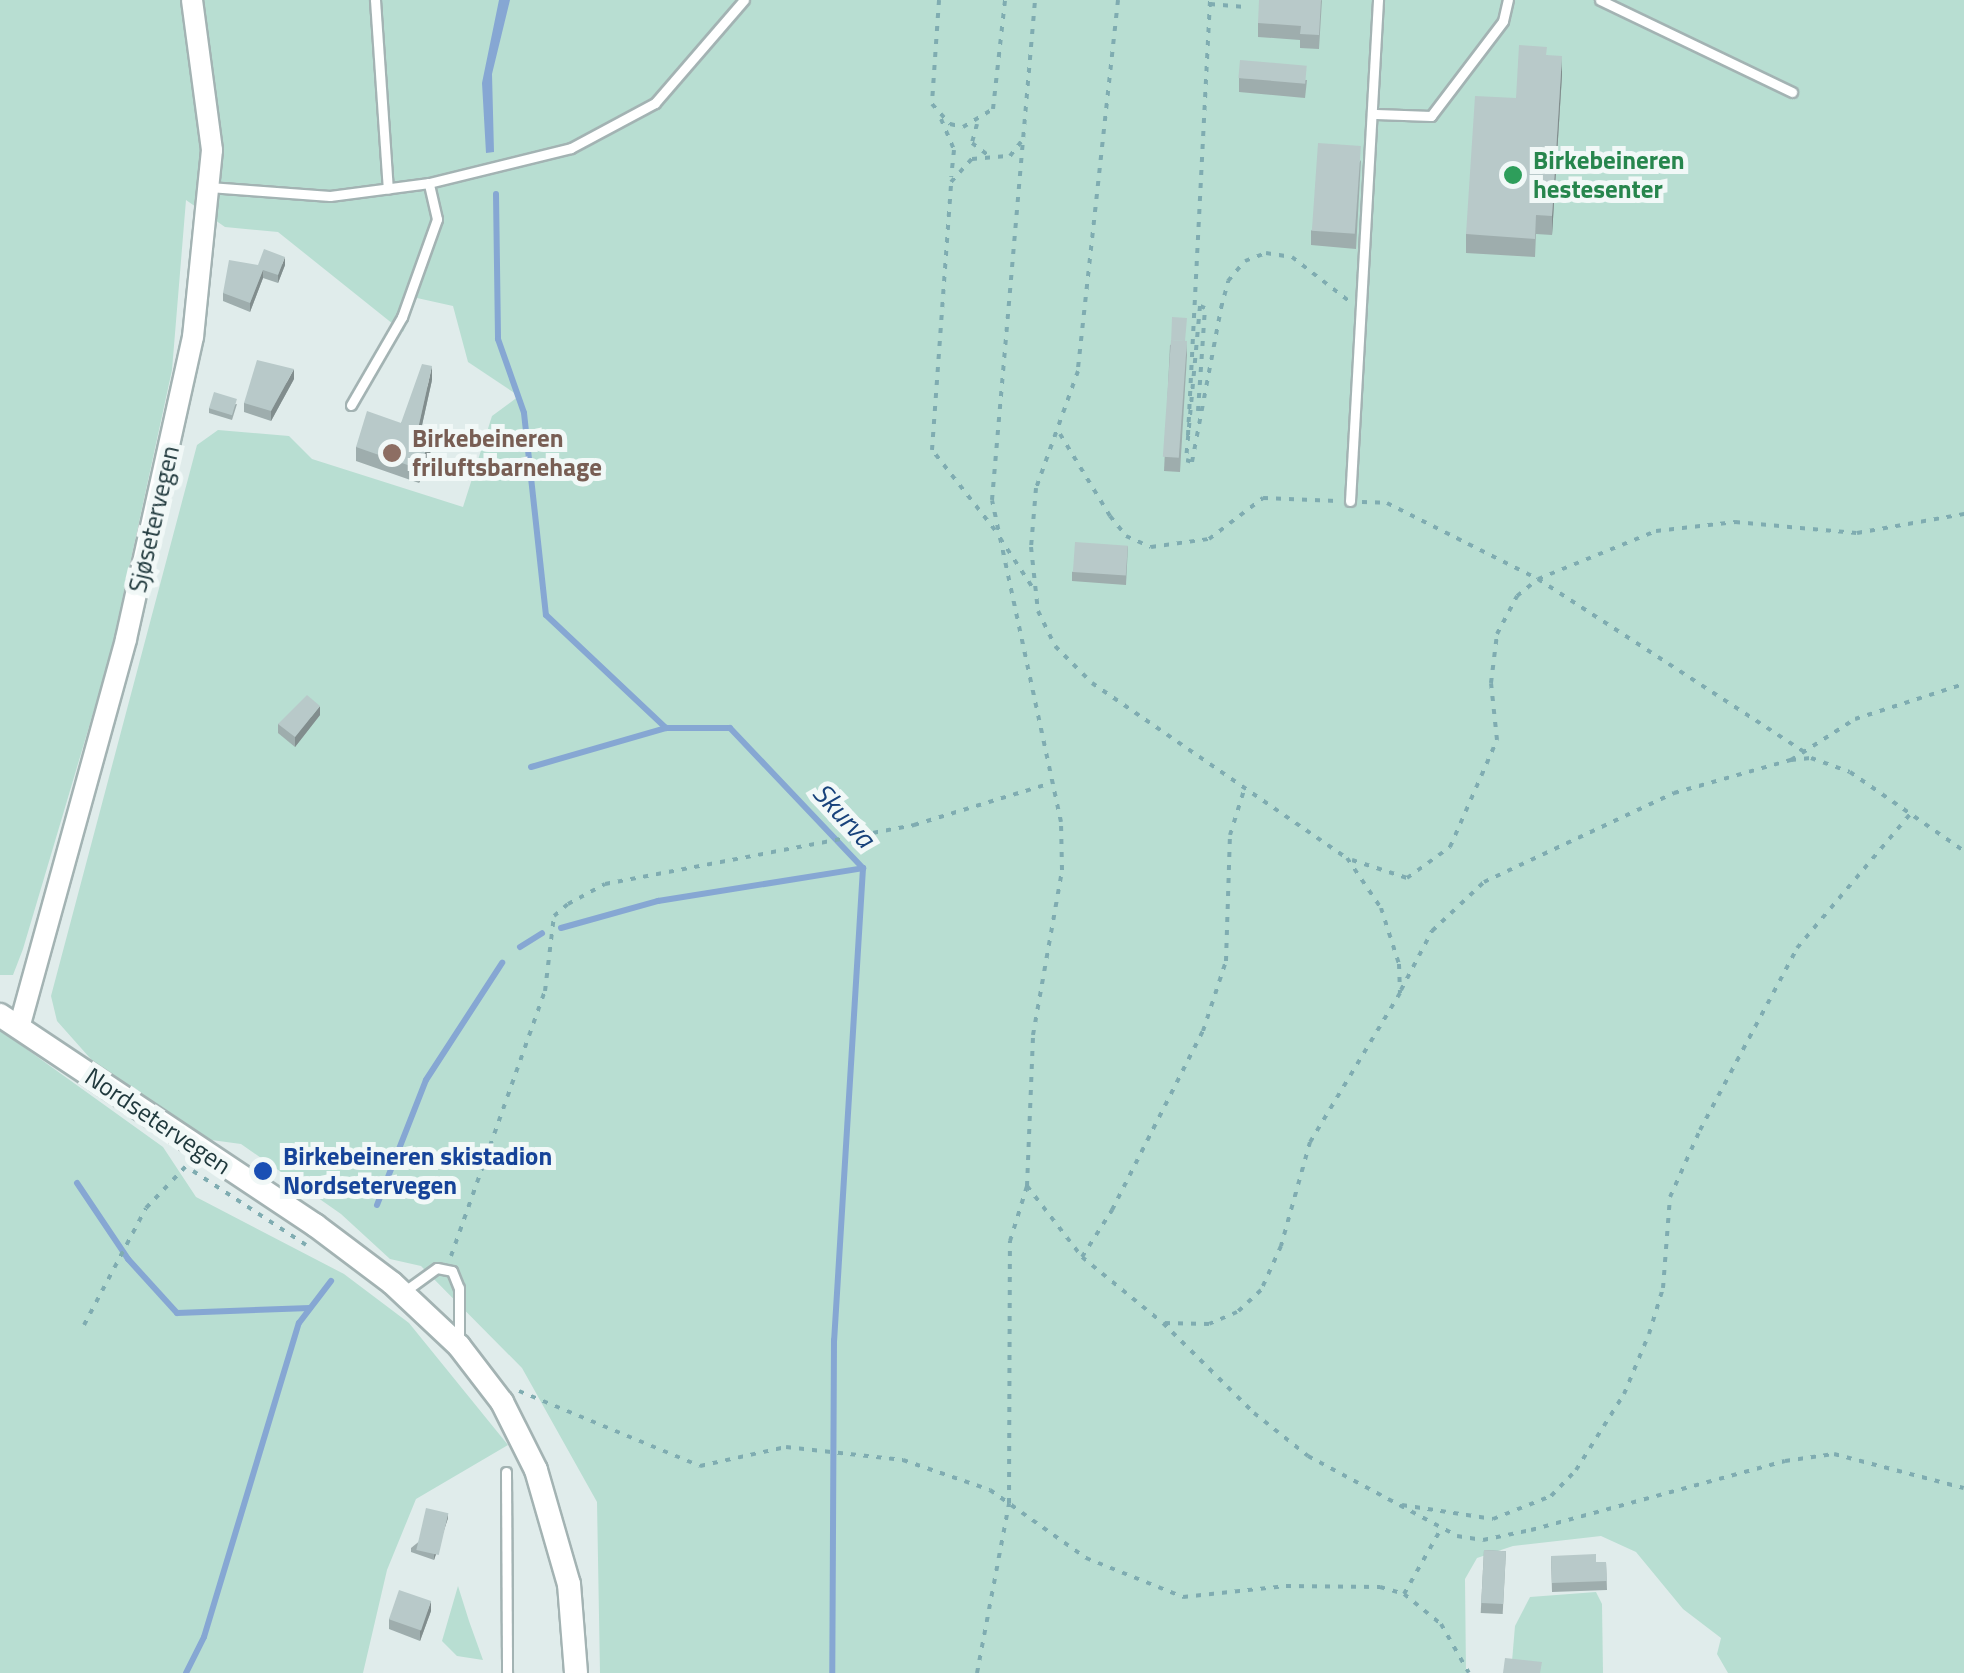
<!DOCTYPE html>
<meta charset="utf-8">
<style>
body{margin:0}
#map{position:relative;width:1964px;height:1673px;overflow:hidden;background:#e0eceb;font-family:"Titillium Web",sans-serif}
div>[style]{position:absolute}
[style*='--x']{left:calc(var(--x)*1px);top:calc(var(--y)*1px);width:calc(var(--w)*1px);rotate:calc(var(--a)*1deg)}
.green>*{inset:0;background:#b8ded2}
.water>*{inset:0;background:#86a7d3}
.stream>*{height:6px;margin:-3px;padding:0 3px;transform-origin:3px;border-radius:3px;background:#86a7d3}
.path>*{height:4px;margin-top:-2px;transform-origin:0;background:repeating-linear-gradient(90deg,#7facb1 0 5px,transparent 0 13px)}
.roads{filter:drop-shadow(2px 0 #a3b3b3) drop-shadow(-2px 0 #a3b3b3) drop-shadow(0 2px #a3b3b3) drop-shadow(0 -2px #a3b3b3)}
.service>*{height:9px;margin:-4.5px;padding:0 4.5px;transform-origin:4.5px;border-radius:4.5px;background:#fff}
.tertiary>*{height:20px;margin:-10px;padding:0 10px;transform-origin:10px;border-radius:10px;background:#fff}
.secondary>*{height:22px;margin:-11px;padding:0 11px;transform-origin:11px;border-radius:11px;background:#fff}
.wall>*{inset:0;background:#9eadad;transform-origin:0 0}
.shaded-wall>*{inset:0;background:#818d8d}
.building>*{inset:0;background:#b8c9c9;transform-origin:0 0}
.dots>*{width:28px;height:28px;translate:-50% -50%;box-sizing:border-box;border:5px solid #f1f8f7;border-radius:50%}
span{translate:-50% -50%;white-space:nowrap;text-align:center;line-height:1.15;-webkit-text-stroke:10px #f1f8f7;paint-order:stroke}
.leisure-label{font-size:25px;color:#27864d;font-weight:700}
.left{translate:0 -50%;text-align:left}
.education-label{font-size:25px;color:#785e54;font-weight:700}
.street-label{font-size:25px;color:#20393d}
.transit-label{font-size:25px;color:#164399;font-weight:700}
.water-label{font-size:28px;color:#18427b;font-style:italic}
</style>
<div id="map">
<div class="green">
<div style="clip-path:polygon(0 0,1964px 0,1964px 1673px,1728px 1673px,1717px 1654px,1721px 1638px,1683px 1609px,1636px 1552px,1601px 1536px,1513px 1546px,1477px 1558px,1465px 1579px,1466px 1673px,600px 1673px,597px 1502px,522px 1368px,421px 1266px,390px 1259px,341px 1214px,241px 1144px,204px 1139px,97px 1066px,57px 1021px,51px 996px,197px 445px,218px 430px,289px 436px,312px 459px,463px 507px,492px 416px,519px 396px,468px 362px,453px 306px,417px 298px,403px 332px,278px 232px,225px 227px,186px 200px,172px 370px,110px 656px,23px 949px,13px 975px,0 975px)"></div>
<div style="clip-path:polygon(0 1030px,163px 1147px,196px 1197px,344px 1274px,409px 1323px,508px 1445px,416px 1499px,387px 1570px,363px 1673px,0 1673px)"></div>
<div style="clip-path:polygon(458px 1586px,469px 1621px,483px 1660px,457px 1656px,442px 1641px)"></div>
<div style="clip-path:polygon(1596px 1592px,1602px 1604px,1603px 1673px,1511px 1673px,1515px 1626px,1530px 1597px)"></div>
</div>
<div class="water">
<div style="clip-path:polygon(499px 0,510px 0,492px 74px,494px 152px,486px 153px,482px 83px)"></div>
</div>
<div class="stream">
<div style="--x:496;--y:194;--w:145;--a:89.2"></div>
<div style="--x:498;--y:339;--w:78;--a:70.6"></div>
<div style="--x:524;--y:413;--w:203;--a:83.8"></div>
<div style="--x:546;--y:615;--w:165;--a:43.3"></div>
<div style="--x:666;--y:728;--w:64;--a:0"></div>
<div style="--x:730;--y:728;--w:193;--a:46.5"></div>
<div style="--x:863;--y:868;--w:473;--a:93.5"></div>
<div style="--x:834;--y:1340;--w:333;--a:90.3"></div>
<div style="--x:531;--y:767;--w:141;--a:-16.1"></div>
<div style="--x:561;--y:928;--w:101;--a:-15.6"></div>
<div style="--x:658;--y:901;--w:208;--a:-9.1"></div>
<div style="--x:520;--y:947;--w:26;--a:-32"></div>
<div style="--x:77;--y:1183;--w:92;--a:56.1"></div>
<div style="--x:128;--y:1259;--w:73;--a:47.8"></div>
<div style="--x:177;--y:1313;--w:133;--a:-2.2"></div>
<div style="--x:377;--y:1205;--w:134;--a:-68.6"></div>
<div style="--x:426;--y:1080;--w:140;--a:-57"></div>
<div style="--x:186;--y:1673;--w:40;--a:-63.4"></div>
<div style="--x:204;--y:1637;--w:328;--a:-73.2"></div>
<div style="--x:299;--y:1323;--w:53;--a:-52.7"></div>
</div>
<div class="path">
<div style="--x:939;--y:0;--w:104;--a:93.9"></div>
<div style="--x:932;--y:104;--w:27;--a:48"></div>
<div style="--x:950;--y:124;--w:13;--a:13"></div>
<div style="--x:963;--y:127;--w:35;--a:-31"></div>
<div style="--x:993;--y:109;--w:110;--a:-83.7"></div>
<div style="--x:1118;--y:0;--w:373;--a:96.2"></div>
<div style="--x:1078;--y:371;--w:124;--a:109.7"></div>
<div style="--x:1036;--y:488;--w:59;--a:94.8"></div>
<div style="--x:1031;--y:547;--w:64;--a:83.8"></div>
<div style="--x:1038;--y:611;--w:39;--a:64"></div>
<div style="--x:1055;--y:646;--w:52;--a:45"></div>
<div style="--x:1092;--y:683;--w:309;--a:34.5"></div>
<div style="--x:1347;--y:858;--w:60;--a:55.8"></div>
<div style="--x:1381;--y:908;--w:59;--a:72.2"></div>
<div style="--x:1399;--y:964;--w:29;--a:88"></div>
<div style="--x:1400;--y:993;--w:174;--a:121.1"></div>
<div style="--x:1310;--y:1142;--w:108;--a:105.6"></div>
<div style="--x:1281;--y:1246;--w:48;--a:114.4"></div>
<div style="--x:1261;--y:1290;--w:33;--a:137"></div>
<div style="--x:1237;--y:1312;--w:30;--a:157"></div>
<div style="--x:1209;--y:1324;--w:46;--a:-178.8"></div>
<div style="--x:1210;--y:4;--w:38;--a:5"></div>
<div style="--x:941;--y:119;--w:34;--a:67"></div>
<div style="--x:954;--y:150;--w:27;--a:96"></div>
<div style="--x:977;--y:124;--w:20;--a:105"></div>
<div style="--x:972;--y:143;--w:25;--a:37"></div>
<div style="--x:1200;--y:306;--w:155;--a:95.2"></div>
<div style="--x:1186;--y:460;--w:6;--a:18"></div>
<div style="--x:1192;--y:462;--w:157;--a:-79.3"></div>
<div style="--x:1221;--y:308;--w:28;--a:-75"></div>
<div style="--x:1228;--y:281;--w:26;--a:-50"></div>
<div style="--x:1245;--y:261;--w:22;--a:-21"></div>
<div style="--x:1266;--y:253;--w:26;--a:9"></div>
<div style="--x:1292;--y:257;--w:72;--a:37.7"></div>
<div style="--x:1198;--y:411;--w:103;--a:-86.1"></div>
<div style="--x:1205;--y:308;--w:5;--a:-158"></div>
<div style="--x:1060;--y:434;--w:96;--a:58.6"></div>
<div style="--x:1110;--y:516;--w:26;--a:51"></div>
<div style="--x:1126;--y:536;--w:27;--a:24"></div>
<div style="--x:1151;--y:547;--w:59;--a:-7.9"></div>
<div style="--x:1209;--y:539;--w:68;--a:-37.2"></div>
<div style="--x:1263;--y:498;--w:74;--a:2.3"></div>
<div style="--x:1188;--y:435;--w:436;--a:-87.1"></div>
<div style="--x:1362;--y:502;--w:25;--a:2"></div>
<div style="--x:1387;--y:503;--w:169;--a:26.7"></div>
<div style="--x:1538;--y:579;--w:316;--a:33"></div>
<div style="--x:995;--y:530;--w:102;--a:-128.2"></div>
<div style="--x:932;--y:450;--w:269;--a:-85.9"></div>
<div style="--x:951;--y:182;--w:31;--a:-48"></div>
<div style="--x:972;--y:159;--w:38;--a:-5"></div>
<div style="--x:1010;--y:156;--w:18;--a:-52"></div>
<div style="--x:1000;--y:538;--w:60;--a:56.6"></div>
<div style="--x:1791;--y:760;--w:76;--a:-32.6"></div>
<div style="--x:1855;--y:719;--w:114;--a:-17.8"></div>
<div style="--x:1352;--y:860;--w:58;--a:18.1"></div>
<div style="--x:1407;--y:878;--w:53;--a:-35.8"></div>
<div style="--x:1450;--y:847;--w:117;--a:-66.3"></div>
<div style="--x:1497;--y:740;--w:57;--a:-96"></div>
<div style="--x:1491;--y:683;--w:49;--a:-83"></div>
<div style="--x:1497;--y:634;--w:43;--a:-62.2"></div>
<div style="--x:1517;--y:596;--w:27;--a:-39"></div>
<div style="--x:1538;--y:579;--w:127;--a:-22.1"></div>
<div style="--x:1656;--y:531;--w:80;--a:-6.5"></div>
<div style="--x:1735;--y:522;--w:122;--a:5.2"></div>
<div style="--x:1857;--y:533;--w:109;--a:-10.1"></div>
<div style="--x:1401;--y:990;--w:67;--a:-62.3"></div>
<div style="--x:1432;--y:931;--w:71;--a:-43.3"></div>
<div style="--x:1484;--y:882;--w:210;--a:-25.1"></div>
<div style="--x:1674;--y:793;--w:122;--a:-15.8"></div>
<div style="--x:1791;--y:760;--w:20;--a:-6"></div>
<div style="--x:1811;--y:758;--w:41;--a:19.7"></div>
<div style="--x:1850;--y:772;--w:139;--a:34.7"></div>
<div style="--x:193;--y:1171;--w:135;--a:33.2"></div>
<div style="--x:1027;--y:1186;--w:90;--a:52.2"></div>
<div style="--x:1082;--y:1257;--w:104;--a:39.2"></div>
<div style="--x:1163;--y:1323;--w:128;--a:44.7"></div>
<div style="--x:1254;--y:1413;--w:69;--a:38.5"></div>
<div style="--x:1308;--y:1456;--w:169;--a:28.2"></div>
<div style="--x:1457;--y:1536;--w:26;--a:9"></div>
<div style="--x:1483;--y:1540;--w:49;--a:-11.8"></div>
<div style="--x:1531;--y:1530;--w:263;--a:-15.2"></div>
<div style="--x:1785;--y:1461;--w:49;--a:-8.1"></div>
<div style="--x:1834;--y:1454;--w:134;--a:14.7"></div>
<div style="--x:451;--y:1256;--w:281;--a:-70.5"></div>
<div style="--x:545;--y:991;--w:76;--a:-83.2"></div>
<div style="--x:554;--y:916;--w:18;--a:-41"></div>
<div style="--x:568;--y:904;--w:42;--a:-28.4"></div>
<div style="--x:605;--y:884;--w:315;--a:-10.8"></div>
<div style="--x:914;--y:825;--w:143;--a:-17"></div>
<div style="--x:1082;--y:1257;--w:56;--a:-57.4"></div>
<div style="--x:1112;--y:1210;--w:201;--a:-63.1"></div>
<div style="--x:1203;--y:1031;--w:74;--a:-71.8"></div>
<div style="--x:1226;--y:961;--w:126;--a:-88.2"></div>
<div style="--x:1230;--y:835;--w:47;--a:-72.7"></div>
<div style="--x:84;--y:1325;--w:132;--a:-62.1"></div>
<div style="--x:146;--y:1208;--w:61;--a:-46.3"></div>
<div style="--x:519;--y:1391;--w:196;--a:22.5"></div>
<div style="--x:700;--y:1466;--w:88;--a:-12.5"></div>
<div style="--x:786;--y:1447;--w:118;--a:6.3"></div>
<div style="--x:903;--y:1460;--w:92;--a:19"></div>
<div style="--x:990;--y:1490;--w:118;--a:35.3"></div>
<div style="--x:1086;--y:1558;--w:105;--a:21.9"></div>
<div style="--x:1183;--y:1597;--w:104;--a:-6.1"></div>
<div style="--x:1286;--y:1586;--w:94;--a:0.6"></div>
<div style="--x:1380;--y:1587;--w:25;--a:16"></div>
<div style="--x:1404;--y:1594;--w:48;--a:39"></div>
<div style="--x:1441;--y:1624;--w:56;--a:60.3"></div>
<div style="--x:1402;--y:1505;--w:92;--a:8.7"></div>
<div style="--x:1493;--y:1519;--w:62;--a:-21.6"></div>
<div style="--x:1551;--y:1496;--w:36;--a:-46"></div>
<div style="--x:1576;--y:1470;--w:90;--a:-57.7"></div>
<div style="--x:1624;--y:1394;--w:65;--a:-67.4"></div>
<div style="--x:1649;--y:1334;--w:48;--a:-73.1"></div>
<div style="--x:1663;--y:1288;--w:91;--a:-85.6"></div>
<div style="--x:1670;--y:1197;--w:73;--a:-65.9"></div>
<div style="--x:1700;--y:1130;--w:206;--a:-61.9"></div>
<div style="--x:1797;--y:948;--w:177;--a:-49.8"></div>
<div style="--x:1404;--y:1594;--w:75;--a:-60.4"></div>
<div style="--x:977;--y:1673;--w:173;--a:-79.3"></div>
<div style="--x:1009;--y:1503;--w:262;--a:-89.8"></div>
<div style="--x:1010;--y:1241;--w:58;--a:-72.8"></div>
<div style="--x:1027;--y:1186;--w:151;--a:-87.7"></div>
<div style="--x:1033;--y:1035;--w:168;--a:-80"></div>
<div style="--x:1062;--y:870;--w:48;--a:-91.2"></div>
<div style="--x:1061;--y:822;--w:329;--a:-102.1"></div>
<div style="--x:992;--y:500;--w:502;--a:-85.08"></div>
</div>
<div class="roads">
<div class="service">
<div style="--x:375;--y:0;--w:189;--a:86.1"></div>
<div style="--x:1600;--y:0;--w:213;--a:25.6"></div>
<div style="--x:1376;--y:114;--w:55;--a:2.1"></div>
<div style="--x:1431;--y:116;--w:119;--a:-52.8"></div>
<div style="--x:1503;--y:21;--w:22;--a:-77"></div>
<div style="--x:209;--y:187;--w:121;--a:4.3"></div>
<div style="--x:330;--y:196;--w:100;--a:-7.5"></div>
<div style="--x:429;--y:183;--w:146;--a:-13.8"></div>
<div style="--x:571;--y:148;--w:95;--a:-28.2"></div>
<div style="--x:655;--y:103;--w:136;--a:-49.2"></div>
<div style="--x:351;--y:405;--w:102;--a:-59.9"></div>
<div style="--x:402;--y:317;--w:104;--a:-70.3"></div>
<div style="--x:437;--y:219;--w:37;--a:-103"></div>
<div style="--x:1350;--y:501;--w:502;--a:-86.8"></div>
<div style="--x:405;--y:1291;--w:39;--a:-36"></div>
<div style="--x:437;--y:1268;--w:15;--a:11"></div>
<div style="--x:452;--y:1271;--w:18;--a:68"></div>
<div style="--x:459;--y:1288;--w:56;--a:90"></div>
<div style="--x:506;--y:1472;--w:201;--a:89.7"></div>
</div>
<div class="tertiary">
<div style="--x:19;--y:1028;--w:403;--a:-74.6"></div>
<div style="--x:126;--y:639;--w:309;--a:-77.5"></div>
<div style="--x:193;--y:337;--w:188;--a:-84.2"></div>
<div style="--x:212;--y:150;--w:151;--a:-97.6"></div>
</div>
<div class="secondary">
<div style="--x:0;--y:1015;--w:379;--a:33.7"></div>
<div style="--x:315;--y:1225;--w:96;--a:37"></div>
<div style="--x:392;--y:1283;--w:92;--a:43.2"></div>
<div style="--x:459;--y:1346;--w:71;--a:52.5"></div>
<div style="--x:502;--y:1402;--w:76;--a:63.4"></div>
<div style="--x:536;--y:1470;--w:119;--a:73.9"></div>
<div style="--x:569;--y:1584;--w:89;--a:85.5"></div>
</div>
</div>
<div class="wall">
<div style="clip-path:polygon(1322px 0,1319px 49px,1300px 48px,1300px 40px,1258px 37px,1258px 23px)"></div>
<div style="clip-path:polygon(1547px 55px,1562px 75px,1552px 235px,1536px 234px,1535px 257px,1466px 253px,1466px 234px,1516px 98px)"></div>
<div style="clip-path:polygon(1239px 78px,1307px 80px,1305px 98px,1239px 92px)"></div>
<div style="clip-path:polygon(1361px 160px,1356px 249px,1311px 245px,1311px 231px)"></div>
<div style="clip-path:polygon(258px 265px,285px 265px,278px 283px,263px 278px,250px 312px,223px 301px,223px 293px)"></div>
<div style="clip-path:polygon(1186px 341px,1187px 355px,1180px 472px,1164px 471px,1170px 345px)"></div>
<div style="clip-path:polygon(294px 379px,271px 421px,244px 412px,244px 403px)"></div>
<div style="clip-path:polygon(432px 380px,421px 430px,432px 448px,419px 483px,356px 461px,356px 447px,401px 423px)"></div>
<div style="clip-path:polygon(237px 404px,232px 420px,209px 413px,209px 408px)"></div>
<div style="clip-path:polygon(1128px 546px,1126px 585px,1072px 581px,1072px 572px)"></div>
<div style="clip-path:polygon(320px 715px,295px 747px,278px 733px,278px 724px)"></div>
<div style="clip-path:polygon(448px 1518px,434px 1560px,411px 1552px,411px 1548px)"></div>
<div style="left:1484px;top:1550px;width:22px;height:63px;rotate:3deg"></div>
<div style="clip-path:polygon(1551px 1556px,1596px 1562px,1606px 1562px,1607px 1590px,1552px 1592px)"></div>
<div style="clip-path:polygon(431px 1611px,420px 1641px,389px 1629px,389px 1619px)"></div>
</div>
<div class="shaded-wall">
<div style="clip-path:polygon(1562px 56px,1562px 75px,1552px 235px,1552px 216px)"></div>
<div style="clip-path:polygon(285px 257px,285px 265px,278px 283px,278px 275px)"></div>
<div style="clip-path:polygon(263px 270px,263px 278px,250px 312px,250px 303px)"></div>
<div style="clip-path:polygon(432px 366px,432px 380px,418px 443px,418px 429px)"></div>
<div style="clip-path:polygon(294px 369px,294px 379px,271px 421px,271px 411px)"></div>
<div style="clip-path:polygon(432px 434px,432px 448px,419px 483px,419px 469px)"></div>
<div style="clip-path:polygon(320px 706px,320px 715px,295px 747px,295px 737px)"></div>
<div style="clip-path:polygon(448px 1513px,448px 1518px,434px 1560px,434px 1556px)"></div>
<div style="clip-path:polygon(431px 1601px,431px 1611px,420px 1641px,420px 1631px)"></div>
</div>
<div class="building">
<div style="clip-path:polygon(1259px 0,1321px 0,1319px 35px,1300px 34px,1301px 26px,1258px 23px)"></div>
<div style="clip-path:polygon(1519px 45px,1547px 47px,1546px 55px,1562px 56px,1552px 216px,1536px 215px,1535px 239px,1466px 234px,1475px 96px,1516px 98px)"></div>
<div style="left:1240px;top:60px;width:67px;height:18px;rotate:5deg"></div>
<div style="left:1318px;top:143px;width:43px;height:88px;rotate:4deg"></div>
<div style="clip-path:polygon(264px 249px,285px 257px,278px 275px,263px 270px,250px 303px,223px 293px,229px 260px,258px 265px)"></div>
<div style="clip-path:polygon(1172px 317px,1187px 318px,1185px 341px,1171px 340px,1171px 345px)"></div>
<div style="left:1171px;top:340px;width:16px;height:117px;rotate:4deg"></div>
<div style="clip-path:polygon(257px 360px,294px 369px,271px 411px,244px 403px)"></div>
<div style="clip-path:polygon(422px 364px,432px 366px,418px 429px,432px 434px,419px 469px,356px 447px,367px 411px,401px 423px)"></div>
<div style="left:214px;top:392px;width:24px;height:17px;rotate:17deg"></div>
<div style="left:1075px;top:542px;width:53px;height:30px;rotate:4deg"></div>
<div style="clip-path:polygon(307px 695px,320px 706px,295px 737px,278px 724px)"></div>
<div style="left:426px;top:1508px;width:23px;height:43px;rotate:13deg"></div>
<div style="left:1484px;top:1550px;width:22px;height:53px;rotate:3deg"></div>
<div style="clip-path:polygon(1596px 1554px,1596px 1562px,1606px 1562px,1607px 1581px,1552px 1583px,1551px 1556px)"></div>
<div style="left:399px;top:1590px;width:34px;height:31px;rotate:19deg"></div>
<div style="clip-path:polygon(1505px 1658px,1542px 1662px,1540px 1673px,1503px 1673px)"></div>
</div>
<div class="dots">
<div style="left:1513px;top:175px;background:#2e9e5b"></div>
<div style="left:392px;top:453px;background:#8d6e63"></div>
<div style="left:263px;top:1171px;background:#1a4fb4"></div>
</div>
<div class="leisure-label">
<span class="left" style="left:1533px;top:175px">Birkebeineren<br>hestesenter</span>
</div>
<div class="education-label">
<span class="left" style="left:412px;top:453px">Birkebeineren<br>friluftsbarnehage</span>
</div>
<div class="street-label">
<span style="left:154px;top:519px;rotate:-77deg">Sjøsetervegen</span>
<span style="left:158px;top:1121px;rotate:34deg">Nordsetervegen</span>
</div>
<div class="transit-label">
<span class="left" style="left:283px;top:1171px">Birkebeineren skistadion<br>Nordsetervegen</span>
</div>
<div class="water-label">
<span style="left:844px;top:815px;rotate:47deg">Skurva</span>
</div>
</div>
